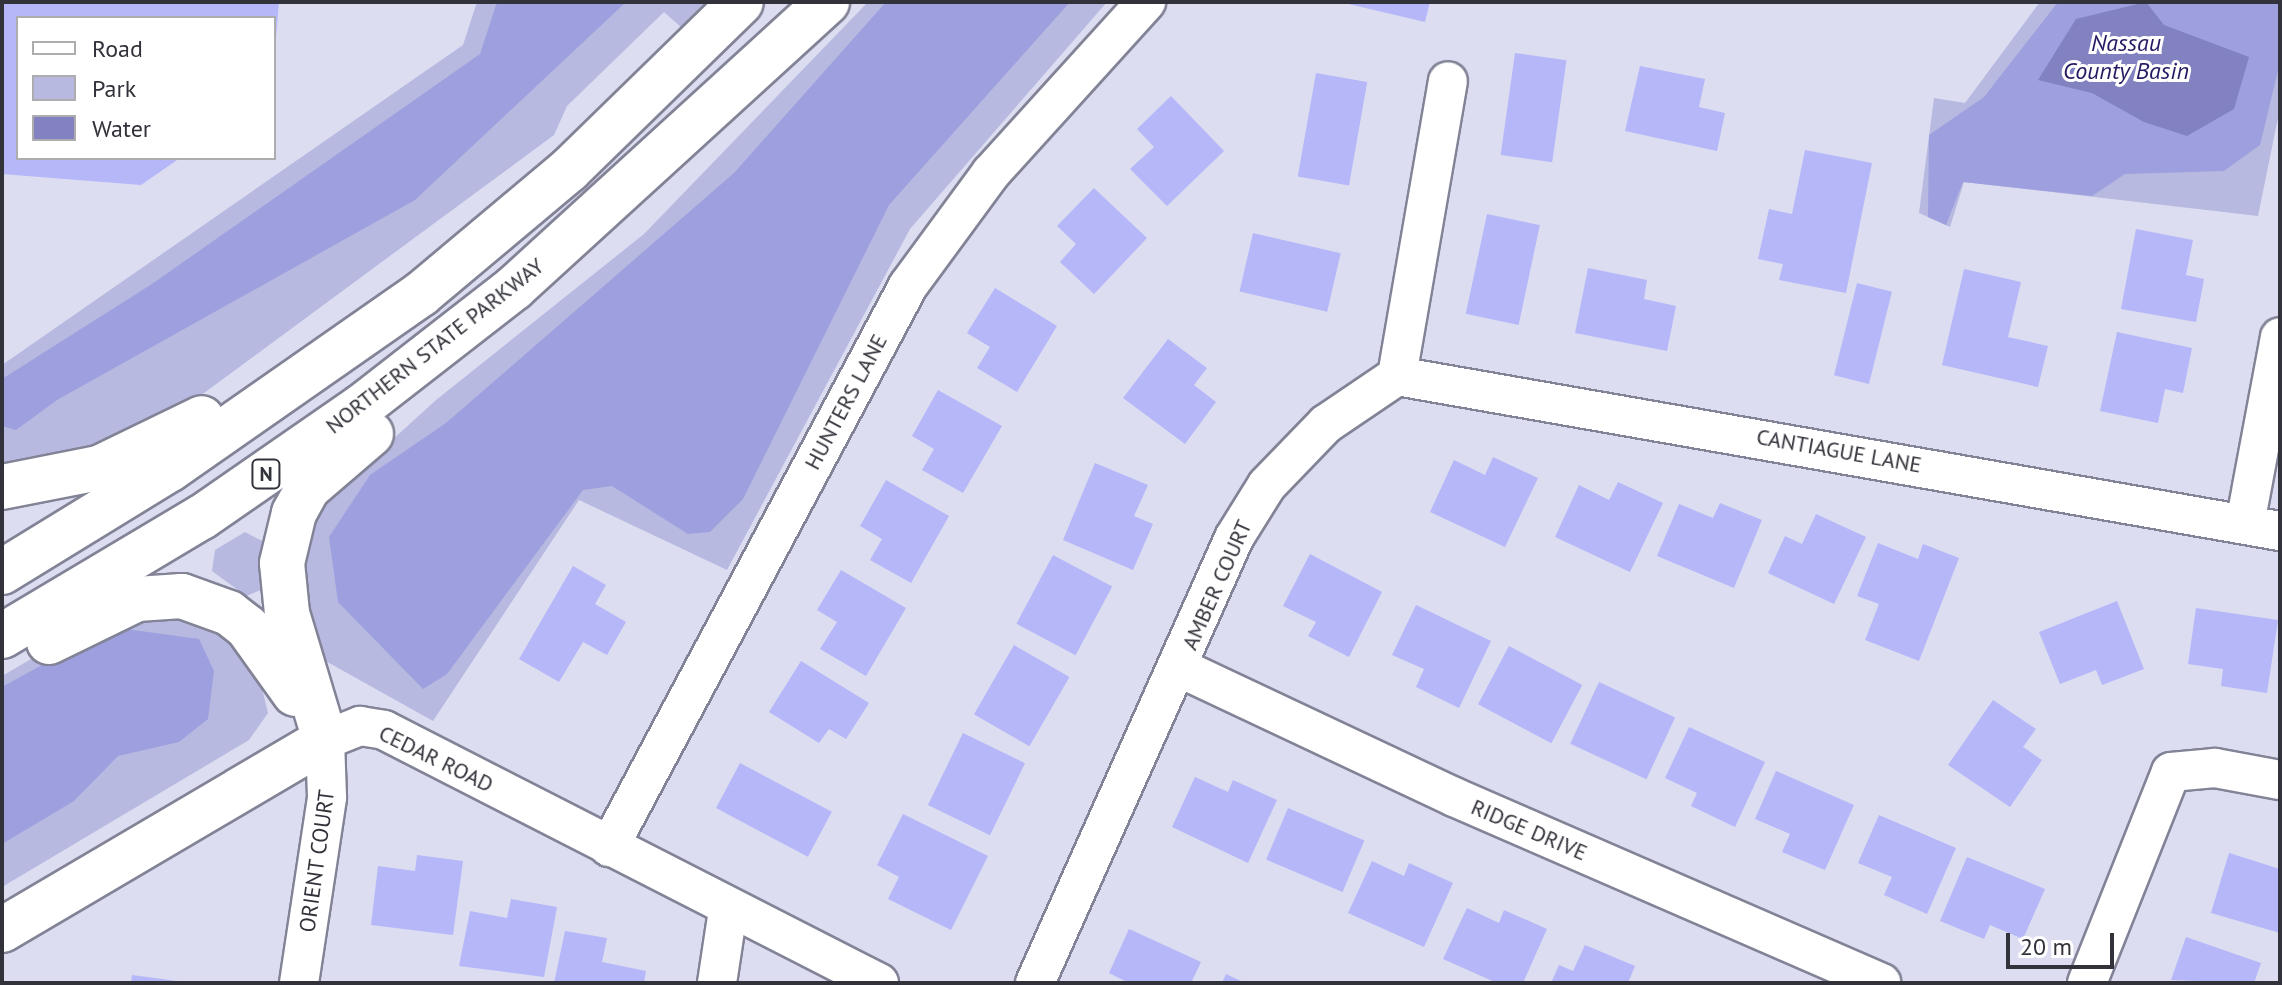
<!DOCTYPE html>
<style>
body{margin:0}
#map{position:relative;width:2282px;height:985px;overflow:hidden;background:#dcddf1;font-family:"PT Sans",sans-serif}
div>[style]{position:absolute}
[style*='--x']{left:calc(var(--x)*1px);top:calc(var(--y)*1px);width:calc(var(--w)*1px);rotate:calc(var(--a)*1deg)}
.green>*{inset:0;background:#b7b9e0}
.forest>*{inset:0;background:#9d9fde}
.water>*{inset:0;background:#8182bf}
.building>*{inset:0;background:#b5b7f8;transform-origin:0 0}
.roads{filter:drop-shadow(2px 0 #828396) drop-shadow(-2px 0 #828396) drop-shadow(0 2px #828396) drop-shadow(0 -2px #828396)}
.minor>*{height:38px;margin:-19px;padding:0 19px;transform-origin:19px;border-radius:19px;background:#fff}
.tertiary>*{height:44px;margin:-22px;padding:0 22px;transform-origin:22px;border-radius:22px;background:#fff}
.motorway>*{height:44px;margin:-22px;padding:0 22px;transform-origin:22px;border-radius:22px;background:#fff}
span{translate:-50% -50%;white-space:nowrap;text-align:center;line-height:1.15;-webkit-text-stroke:6px #fff;paint-order:stroke}
.shield-label span{padding:2px 6px;background:#fff;border:2px solid;border-radius:6px;-webkit-text-stroke-width:0}
.shield-label{font-size:20px;color:#31323a;font-weight:700}
.street-label{font-size:22px;color:#31323a}
.water-label{font-size:24px;color:#261b63;font-style:italic}
.frame{position:absolute;inset:0;border:4px solid #31323a;pointer-events:none}
.legend{position:absolute;left:16px;top:16px;width:260px;height:144px;box-sizing:border-box;background:#fff;border:2px solid #adadb0;margin:0;padding:10px 14px;list-style:none;font-size:24px;color:#31323a}
.legend li{display:flex;align-items:center;gap:16px;height:40px}
.legend b{width:40px;border:2px solid #adadb0}
.scale{position:absolute;left:2006px;top:933px;width:108px;height:36px;box-sizing:border-box;border:4px solid #31323a;border-top:0;padding-left:10px;font-size:24px;line-height:28px;white-space:nowrap;color:#31323a;-webkit-text-stroke:6px #fff;paint-order:stroke}
</style>
<div id="map">
<div class="green">
<div style="clip-path:polygon(477px 2px,707px 2px,682px 28px,664px 12px,567px 106px,554px 135px,166px 421px,78px 457px,2px 465px,2px 365px,463px 45px)"></div>
<div style="clip-path:polygon(868px 2px,1107px 2px,910px 229px,727px 570px,579px 500px,433px 721px,322px 659px,296px 610px,306px 505px,367px 463px,436px 400px,644px 234px)"></div>
<div style="clip-path:polygon(2040px 2px,2280px 2px,2280px 108px,2258px 216px,1964px 182px,1950px 227px,1919px 213px,1934px 98px,1965px 103px)"></div>
<div style="clip-path:polygon(245px 532px,266px 543px,268px 587px,246px 596px,212px 571px,215px 550px)"></div>
<div style="clip-path:polygon(182px 611px,227px 631px,257px 668px,268px 713px,249px 740px,2px 887px,2px 676px,86px 627px)"></div>
</div>
<div class="forest">
<div style="clip-path:polygon(497px 2px,626px 2px,415px 200px,57px 400px,16px 430px,2px 426px,2px 379px,152px 284px,480px 54px)"></div>
<div style="clip-path:polygon(886px 2px,1070px 2px,889px 205px,743px 499px,710px 532px,688px 534px,612px 486px,583px 490px,447px 674px,423px 689px,338px 602px,329px 537px,370px 475px,446px 423px,734px 173px)"></div>
<div style="clip-path:polygon(2058px 2px,2280px 2px,2280px 62px,2260px 145px,2224px 171px,2125px 174px,2092px 196px,1963px 182px,1946px 225px,1928px 217px,1929px 135px,1984px 97px)"></div>
<div style="clip-path:polygon(111px 627px,199px 639px,214px 671px,208px 719px,179px 742px,118px 756px,74px 801px,2px 844px,2px 687px)"></div>
</div>
<div class="water">
<div style="clip-path:polygon(2146px 2px,2164px 25px,2249px 57px,2234px 109px,2187px 136px,2144px 122px,2092px 93px,2038px 80px,2076px 19px)"></div>
</div>
<div class="building">
<div style="clip-path:polygon(2px 2px,279px 2px,276px 38px,274px 18px,18px 18px,18px 158px,180px 158px,141px 185px,2px 174px)"></div>
<div style="clip-path:polygon(1340px 2px,1430px 2px,1425px 22px)"></div>
<div style="left:1515px;top:53px;width:52px;height:103px;rotate:8deg"></div>
<div style="clip-path:polygon(1640px 66px,1705px 79px,1699px 107px,1725px 113px,1717px 151px,1625px 131px)"></div>
<div style="left:1316px;top:73px;width:52px;height:105px;rotate:10deg"></div>
<div style="clip-path:polygon(1171px 96px,1224px 151px,1167px 206px,1130px 169px,1154px 147px,1137px 129px)"></div>
<div style="clip-path:polygon(1805px 150px,1872px 163px,1846px 293px,1779px 280px,1783px 264px,1758px 259px,1769px 209px,1792px 214px)"></div>
<div style="clip-path:polygon(1094px 188px,1147px 238px,1094px 294px,1060px 262px,1076px 244px,1057px 226px)"></div>
<div style="left:1487px;top:214px;width:54px;height:102px;rotate:12deg"></div>
<div style="clip-path:polygon(2136px 229px,2193px 240px,2186px 275px,2204px 279px,2196px 322px,2121px 309px)"></div>
<div style="left:1253px;top:233px;width:90px;height:60px;rotate:13deg"></div>
<div style="clip-path:polygon(1588px 268px,1647px 280px,1644px 299px,1676px 306px,1667px 351px,1575px 333px)"></div>
<div style="clip-path:polygon(1964px 269px,2021px 282px,2008px 337px,2048px 346px,2038px 387px,1942px 365px)"></div>
<div style="left:1857px;top:283px;width:36px;height:95px;rotate:14deg"></div>
<div style="clip-path:polygon(995px 288px,1057px 326px,1017px 392px,977px 368px,990px 347px,967px 333px)"></div>
<div style="clip-path:polygon(2117px 332px,2192px 348px,2183px 393px,2165px 389px,2158px 423px,2100px 411px)"></div>
<div style="clip-path:polygon(1168px 339px,1207px 368px,1194px 385px,1216px 402px,1185px 444px,1123px 398px)"></div>
<div style="clip-path:polygon(938px 390px,1002px 426px,963px 493px,922px 470px,934px 449px,912px 436px)"></div>
<div style="clip-path:polygon(1493px 457px,1538px 478px,1505px 547px,1430px 512px,1454px 460px,1485px 475px)"></div>
<div style="clip-path:polygon(1095px 463px,1148px 485px,1134px 516px,1153px 524px,1133px 570px,1063px 540px)"></div>
<div style="clip-path:polygon(886px 480px,949px 516px,911px 583px,870px 560px,882px 539px,860px 526px)"></div>
<div style="clip-path:polygon(1618px 482px,1663px 503px,1630px 572px,1555px 537px,1579px 485px,1609px 500px)"></div>
<div style="clip-path:polygon(1720px 503px,1762px 520px,1734px 588px,1657px 556px,1679px 504px,1713px 518px)"></div>
<div style="clip-path:polygon(1816px 514px,1866px 537px,1834px 604px,1768px 573px,1785px 536px,1802px 544px)"></div>
<div style="clip-path:polygon(1878px 543px,1918px 559px,1923px 544px,1959px 558px,1919px 661px,1865px 640px,1879px 604px,1857px 596px)"></div>
<div style="clip-path:polygon(1310px 554px,1382px 592px,1349px 657px,1308px 636px,1316px 622px,1283px 606px)"></div>
<div style="left:1053px;top:555px;width:67px;height:78px;rotate:28deg"></div>
<div style="clip-path:polygon(573px 566px,606px 585px,595px 604px,626px 622px,607px 655px,583px 642px,559px 682px,519px 659px)"></div>
<div style="clip-path:polygon(841px 570px,906px 608px,866px 676px,820px 649px,837px 622px,817px 610px)"></div>
<div style="clip-path:polygon(2117px 601px,2144px 669px,2102px 685px,2096px 670px,2060px 684px,2039px 632px)"></div>
<div style="clip-path:polygon(1416px 605px,1491px 641px,1459px 708px,1416px 687px,1424px 669px,1392px 655px)"></div>
<div style="clip-path:polygon(2196px 608px,2278px 620px,2267px 693px,2221px 686px,2223px 669px,2188px 664px)"></div>
<div style="left:1014px;top:645px;width:64px;height:80px;rotate:30deg"></div>
<div style="left:1509px;top:646px;width:83px;height:66px;rotate:28deg"></div>
<div style="clip-path:polygon(801px 661px,869px 703px,846px 739px,829px 729px,819px 743px,769px 712px)"></div>
<div style="left:1599px;top:682px;width:84px;height:68px;rotate:25deg"></div>
<div style="clip-path:polygon(1993px 700px,2036px 729px,2023px 747px,2042px 760px,2010px 807px,1948px 765px)"></div>
<div style="clip-path:polygon(1689px 727px,1765px 762px,1735px 827px,1691px 806px,1697px 793px,1665px 778px)"></div>
<div style="left:963px;top:733px;width:69px;height:80px;rotate:26deg"></div>
<div style="left:740px;top:763px;width:104px;height:51px;rotate:28deg"></div>
<div style="clip-path:polygon(1776px 771px,1854px 805px,1825px 870px,1782px 852px,1790px 834px,1755px 819px)"></div>
<div style="clip-path:polygon(1195px 777px,1228px 792px,1233px 780px,1277px 800px,1248px 863px,1172px 827px)"></div>
<div style="left:1288px;top:808px;width:83px;height:56px;rotate:23deg"></div>
<div style="clip-path:polygon(903px 814px,988px 856px,951px 930px,888px 899px,899px 877px,877px 865px)"></div>
<div style="clip-path:polygon(1879px 815px,1956px 848px,1927px 914px,1884px 895px,1892px 877px,1858px 863px)"></div>
<div style="clip-path:polygon(2229px 853px,2280px 869px,2280px 933px,2211px 913px)"></div>
<div style="clip-path:polygon(417px 855px,463px 861px,453px 935px,371px 925px,378px 866px,415px 871px)"></div>
<div style="clip-path:polygon(1967px 857px,2045px 889px,2023px 939px,1990px 925px,1984px 939px,1940px 921px)"></div>
<div style="clip-path:polygon(1372px 861px,1404px 876px,1409px 863px,1453px 883px,1424px 947px,1348px 913px)"></div>
<div style="clip-path:polygon(511px 899px,557px 907px,544px 977px,459px 966px,470px 911px,507px 918px)"></div>
<div style="clip-path:polygon(1467px 908px,1499px 923px,1504px 910px,1547px 929px,1523px 983px,1497px 983px,1443px 959px)"></div>
<div style="clip-path:polygon(1129px 929px,1201px 962px,1191px 983px,1129px 983px,1109px 973px)"></div>
<div style="clip-path:polygon(565px 931px,607px 938px,602px 962px,646px 971px,644px 983px,554px 983px)"></div>
<div style="clip-path:polygon(2186px 937px,2261px 963px,2254px 983px,2171px 980px)"></div>
<div style="clip-path:polygon(1585px 945px,1635px 966px,1628px 983px,1551px 983px,1559px 965px,1573px 971px)"></div>
<div style="clip-path:polygon(1226px 974px,1245px 983px,1222px 983px)"></div>
<div style="clip-path:polygon(132px 975px,177px 981px,177px 983px,131px 983px)"></div>
</div>
<div class="roads">
<div class="minor">
<div style="--x:1397;--y:376;--w:897;--a:9.96"></div>
<div style="--x:2245;--y:524;--w:190;--a:-79.4"></div>
<div style="--x:1180;--y:668;--w:303;--a:25.2"></div>
<div style="--x:1454;--y:797;--w:466;--a:23.5"></div>
<div style="--x:609;--y:847;--w:636;--a:-61.94"></div>
<div style="--x:908;--y:286;--w:140;--a:-53.7"></div>
<div style="--x:991;--y:173;--w:231;--a:-47.8"></div>
<div style="--x:299;--y:983;--w:188;--a:-81.4"></div>
<div style="--x:327;--y:797;--w:57;--a:-92"></div>
<div style="--x:325;--y:740;--w:38;--a:-22"></div>
<div style="--x:360;--y:726;--w:24;--a:9"></div>
<div style="--x:384;--y:730;--w:556;--a:27.07"></div>
<div style="--x:717;--y:983;--w:74;--a:-81.4"></div>
<div style="--x:1035;--y:983;--w:487;--a:-65.9"></div>
<div style="--x:1234;--y:538;--w:62;--a:-58.1"></div>
<div style="--x:1267;--y:485;--w:85;--a:-46"></div>
<div style="--x:1326;--y:424;--w:86;--a:-34.1"></div>
<div style="--x:1397;--y:376;--w:299;--a:-80.2"></div>
<div style="--x:2087;--y:983;--w:227;--a:-68.3"></div>
<div style="--x:2171;--y:772;--w:44;--a:-5.2"></div>
<div style="--x:2215;--y:768;--w:66;--a:10.5"></div>
</div>
<div class="tertiary">
<div style="--x:2;--y:930;--w:375;--a:-30.5"></div>
</div>
<div class="motorway">
<div style="--x:2;--y:487;--w:99;--a:-11.1"></div>
<div style="--x:99;--y:468;--w:114;--a:-25.9"></div>
<div style="--x:2;--y:572;--w:197;--a:-31.5"></div>
<div style="--x:170;--y:469;--w:306;--a:-34.9"></div>
<div style="--x:421;--y:294;--w:193;--a:-40"></div>
<div style="--x:569;--y:170;--w:240;--a:-44.3"></div>
<div style="--x:2;--y:636;--w:233;--a:-30.8"></div>
<div style="--x:202;--y:517;--w:193;--a:-34.7"></div>
<div style="--x:361;--y:407;--w:194;--a:-37.9"></div>
<div style="--x:514;--y:288;--w:424;--a:-42.4"></div>
<div style="--x:49;--y:642;--w:98;--a:-26"></div>
<div style="--x:137;--y:599;--w:45;--a:-3.8"></div>
<div style="--x:182;--y:596;--w:50;--a:19.9"></div>
<div style="--x:229;--y:613;--w:23;--a:38"></div>
<div style="--x:247;--y:627;--w:82;--a:54.4"></div>
<div style="--x:325;--y:740;--w:133;--a:-106.7"></div>
<div style="--x:287;--y:613;--w:50;--a:-95.7"></div>
<div style="--x:282;--y:563;--w:51;--a:-76.5"></div>
<div style="--x:294;--y:513;--w:29;--a:-61"></div>
<div style="--x:308;--y:488;--w:83;--a:-40.6"></div>
</div>
</div>
<div class="shield-label">
<span style="left:266px;top:474px">N</span>
</div>
<div class="street-label">
<span style="left:435px;top:346px;rotate:-38deg">NORTHERN STATE PARKWAY</span>
<span style="left:846px;top:402px;rotate:-62deg">HUNTERS LANE</span>
<span style="left:1839px;top:451px;rotate:10deg">CANTIAGUE LANE</span>
<span style="left:1217px;top:585px;rotate:-66deg">AMBER COURT</span>
<span style="left:436px;top:759px;rotate:26deg">CEDAR ROAD</span>
<span style="left:1529px;top:830px;rotate:23deg">RIDGE DRIVE</span>
<span style="left:317px;top:861px;rotate:-82deg">ORIENT COURT</span>
</div>
<div class="water-label">
<span style="left:2126px;top:57px">Nassau<br>County Basin</span>
</div>
<div class="frame"></div>
<ul class="legend">
<li><b style="height:10px;background:#fff"></b>Road</li>
<li><b style="height:22px;background:#b7b9e0"></b>Park</li>
<li><b style="height:22px;background:#8182bf"></b>Water</li>
</ul>
<div class="scale">20 m</div>
</div>
